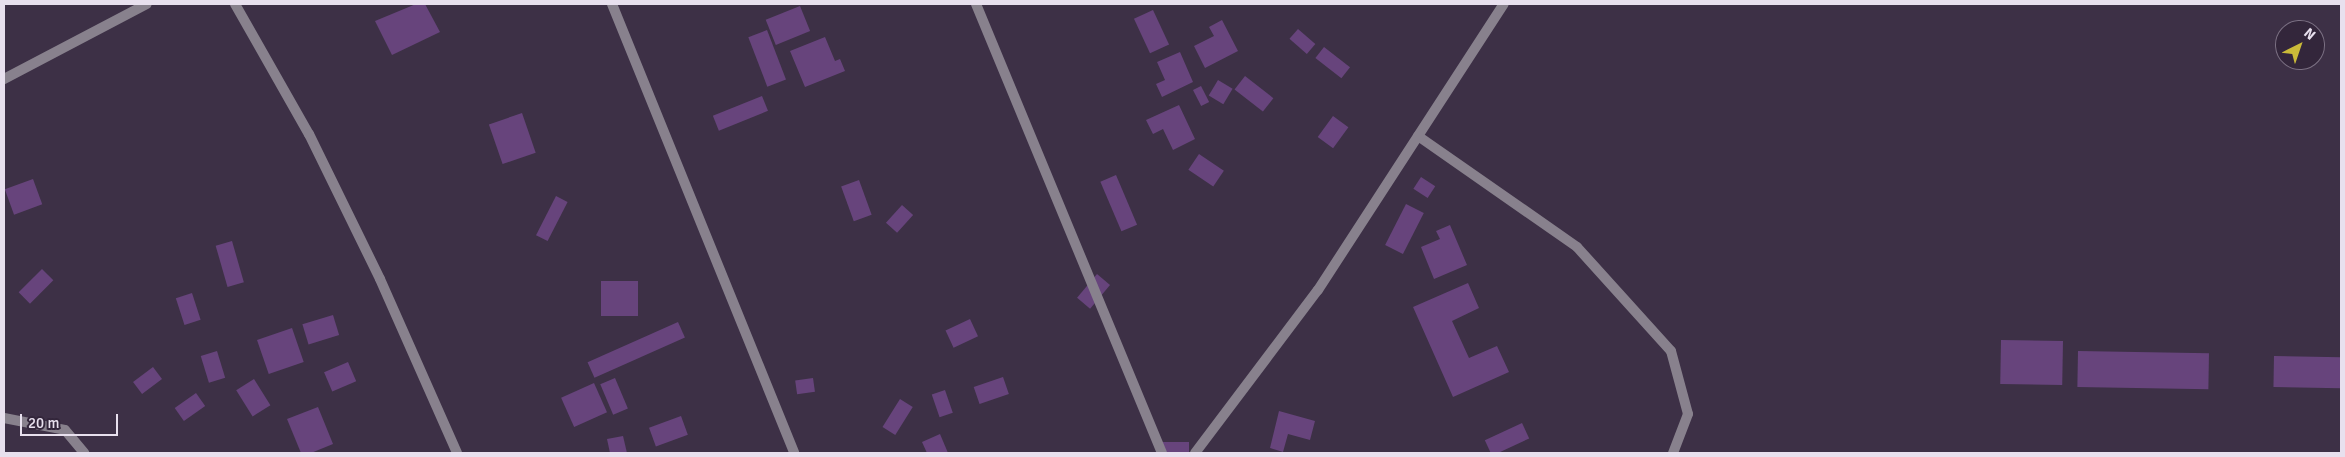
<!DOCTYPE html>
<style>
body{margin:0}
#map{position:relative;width:2345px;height:457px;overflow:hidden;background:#3d3046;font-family:Signika,sans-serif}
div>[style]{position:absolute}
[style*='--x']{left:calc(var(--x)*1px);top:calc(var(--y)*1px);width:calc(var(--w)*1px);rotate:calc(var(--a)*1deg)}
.building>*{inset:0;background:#67447c;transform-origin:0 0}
.minor>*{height:10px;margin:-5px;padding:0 5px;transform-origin:5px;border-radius:5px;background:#88818d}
span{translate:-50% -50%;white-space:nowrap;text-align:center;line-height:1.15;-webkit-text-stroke:5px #33263b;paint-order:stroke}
.frame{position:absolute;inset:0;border:5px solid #e8e0ee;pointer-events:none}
.north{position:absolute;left:2275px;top:20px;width:50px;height:50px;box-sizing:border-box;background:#33263b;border:1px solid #7b7083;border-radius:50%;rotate:41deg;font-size:14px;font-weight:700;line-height:20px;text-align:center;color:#e8e0ee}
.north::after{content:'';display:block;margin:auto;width:18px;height:22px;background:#caba39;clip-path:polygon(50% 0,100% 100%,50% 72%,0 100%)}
.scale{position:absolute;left:20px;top:414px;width:98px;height:22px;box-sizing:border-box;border:2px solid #e8e0ee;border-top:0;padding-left:6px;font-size:15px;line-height:18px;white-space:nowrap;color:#e8e0ee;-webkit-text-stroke:4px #33263b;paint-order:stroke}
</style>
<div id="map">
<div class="building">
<div style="clip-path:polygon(416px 4px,425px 4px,440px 32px,392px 55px,375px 21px)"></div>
<div style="left:800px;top:6px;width:27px;height:37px;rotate:68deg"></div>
<div style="left:1153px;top:10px;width:38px;height:21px;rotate:65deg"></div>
<div style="clip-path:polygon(1222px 20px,1238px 51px,1205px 68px,1194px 46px,1214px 36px,1209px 27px)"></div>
<div style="left:1298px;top:29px;width:23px;height:13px;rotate:41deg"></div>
<div style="left:767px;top:30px;width:53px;height:20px;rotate:69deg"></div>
<div style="clip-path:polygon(825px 37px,835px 61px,840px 59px,845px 71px,805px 87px,790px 51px)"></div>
<div style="left:1324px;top:47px;width:33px;height:14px;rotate:38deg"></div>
<div style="clip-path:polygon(1180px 52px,1193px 82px,1162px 97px,1156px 84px,1165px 80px,1157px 62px)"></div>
<div style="left:1245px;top:76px;width:36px;height:17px;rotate:38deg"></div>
<div style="left:1218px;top:80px;width:17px;height:18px;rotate:31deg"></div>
<div style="left:1201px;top:86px;width:18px;height:9px;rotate:63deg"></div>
<div style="left:762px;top:96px;width:16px;height:53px;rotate:68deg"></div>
<div style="clip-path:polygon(1179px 105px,1195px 139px,1173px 150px,1163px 129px,1153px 134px,1146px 120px)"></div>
<div style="left:522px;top:113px;width:42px;height:35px;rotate:71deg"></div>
<div style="left:1333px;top:116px;width:19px;height:26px;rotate:36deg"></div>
<div style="left:1199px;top:154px;width:30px;height:19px;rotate:34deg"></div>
<div style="left:1116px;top:175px;width:54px;height:17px;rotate:67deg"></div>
<div style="left:1421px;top:177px;width:17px;height:14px;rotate:33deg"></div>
<div style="left:33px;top:179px;width:27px;height:30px;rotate:70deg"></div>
<div style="left:859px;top:180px;width:37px;height:19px;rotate:70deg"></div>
<div style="left:556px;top:196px;width:13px;height:44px;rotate:27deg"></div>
<div style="left:1406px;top:204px;width:20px;height:46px;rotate:27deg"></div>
<div style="left:902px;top:205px;width:15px;height:24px;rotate:42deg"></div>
<div style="clip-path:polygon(1450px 225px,1467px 265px,1434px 279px,1421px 247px,1440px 239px,1436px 231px)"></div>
<div style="left:232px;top:241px;width:43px;height:17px;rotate:74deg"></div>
<div style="left:42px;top:269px;width:16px;height:33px;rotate:45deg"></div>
<div style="left:1097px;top:274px;width:17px;height:31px;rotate:40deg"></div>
<div style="left:601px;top:281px;width:37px;height:35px"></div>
<div style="clip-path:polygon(1468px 283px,1479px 308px,1452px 321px,1469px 358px,1497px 346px,1509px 372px,1453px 397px,1413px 307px)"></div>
<div style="left:192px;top:293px;width:28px;height:17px;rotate:72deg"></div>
<div style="left:333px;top:315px;width:21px;height:32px;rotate:73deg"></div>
<div style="left:970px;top:319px;width:19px;height:27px;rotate:65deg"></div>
<div style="left:678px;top:322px;width:17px;height:99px;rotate:66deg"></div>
<div style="left:292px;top:328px;width:36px;height:37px;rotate:71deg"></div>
<div style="left:2001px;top:340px;width:62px;height:44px;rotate:1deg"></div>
<div style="left:217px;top:351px;width:28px;height:17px;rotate:73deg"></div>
<div style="left:2078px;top:351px;width:131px;height:36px;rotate:1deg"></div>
<div style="left:2274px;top:356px;width:67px;height:31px;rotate:1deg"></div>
<div style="left:348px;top:362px;width:21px;height:26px;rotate:67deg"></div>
<div style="left:153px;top:367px;width:15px;height:25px;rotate:53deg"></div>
<div style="left:1003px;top:377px;width:18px;height:31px;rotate:71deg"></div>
<div style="left:615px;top:378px;width:33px;height:16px;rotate:67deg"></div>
<div style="left:813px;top:378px;width:14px;height:18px;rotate:82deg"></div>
<div style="left:254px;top:379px;width:31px;height:21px;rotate:58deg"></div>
<div style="left:594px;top:383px;width:32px;height:36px;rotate:66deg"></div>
<div style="left:945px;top:390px;width:24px;height:14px;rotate:71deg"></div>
<div style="left:196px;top:393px;width:16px;height:26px;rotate:55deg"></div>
<div style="left:900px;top:399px;width:15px;height:33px;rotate:32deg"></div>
<div style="clip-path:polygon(318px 407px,333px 444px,311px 453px,301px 453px,287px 419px)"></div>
<div style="clip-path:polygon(1279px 411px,1315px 421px,1310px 440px,1288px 434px,1283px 452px,1270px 448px)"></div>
<div style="left:681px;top:416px;width:20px;height:34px;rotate:70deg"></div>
<div style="left:1522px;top:423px;width:17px;height:41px;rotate:65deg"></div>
<div style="clip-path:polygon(940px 434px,948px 453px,927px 453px,922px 442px)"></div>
<div style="clip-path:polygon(623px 436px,627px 453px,610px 453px,607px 439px)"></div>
<div style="left:1158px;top:442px;width:31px;height:11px"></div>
</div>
<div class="minor">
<div style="--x:235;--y:4;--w:150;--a:60.4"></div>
<div style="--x:309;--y:134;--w:161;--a:63.9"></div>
<div style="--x:380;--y:279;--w:190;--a:66.1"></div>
<div style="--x:612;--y:4;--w:484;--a:67.9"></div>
<div style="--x:976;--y:4;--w:486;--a:67.5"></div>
<div style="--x:4;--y:79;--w:161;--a:-27.7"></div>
<div style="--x:1418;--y:136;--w:194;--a:34.9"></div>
<div style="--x:1577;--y:247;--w:140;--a:47.9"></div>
<div style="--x:1671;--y:351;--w:65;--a:74.9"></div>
<div style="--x:1688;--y:414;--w:42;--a:111"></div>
<div style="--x:4;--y:418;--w:62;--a:11.1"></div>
<div style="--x:65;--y:430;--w:30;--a:50"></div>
<div style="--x:1195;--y:453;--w:204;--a:-53"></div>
<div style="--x:1318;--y:290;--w:341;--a:-57"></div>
</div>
<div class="frame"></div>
<div class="north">N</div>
<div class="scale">20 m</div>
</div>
